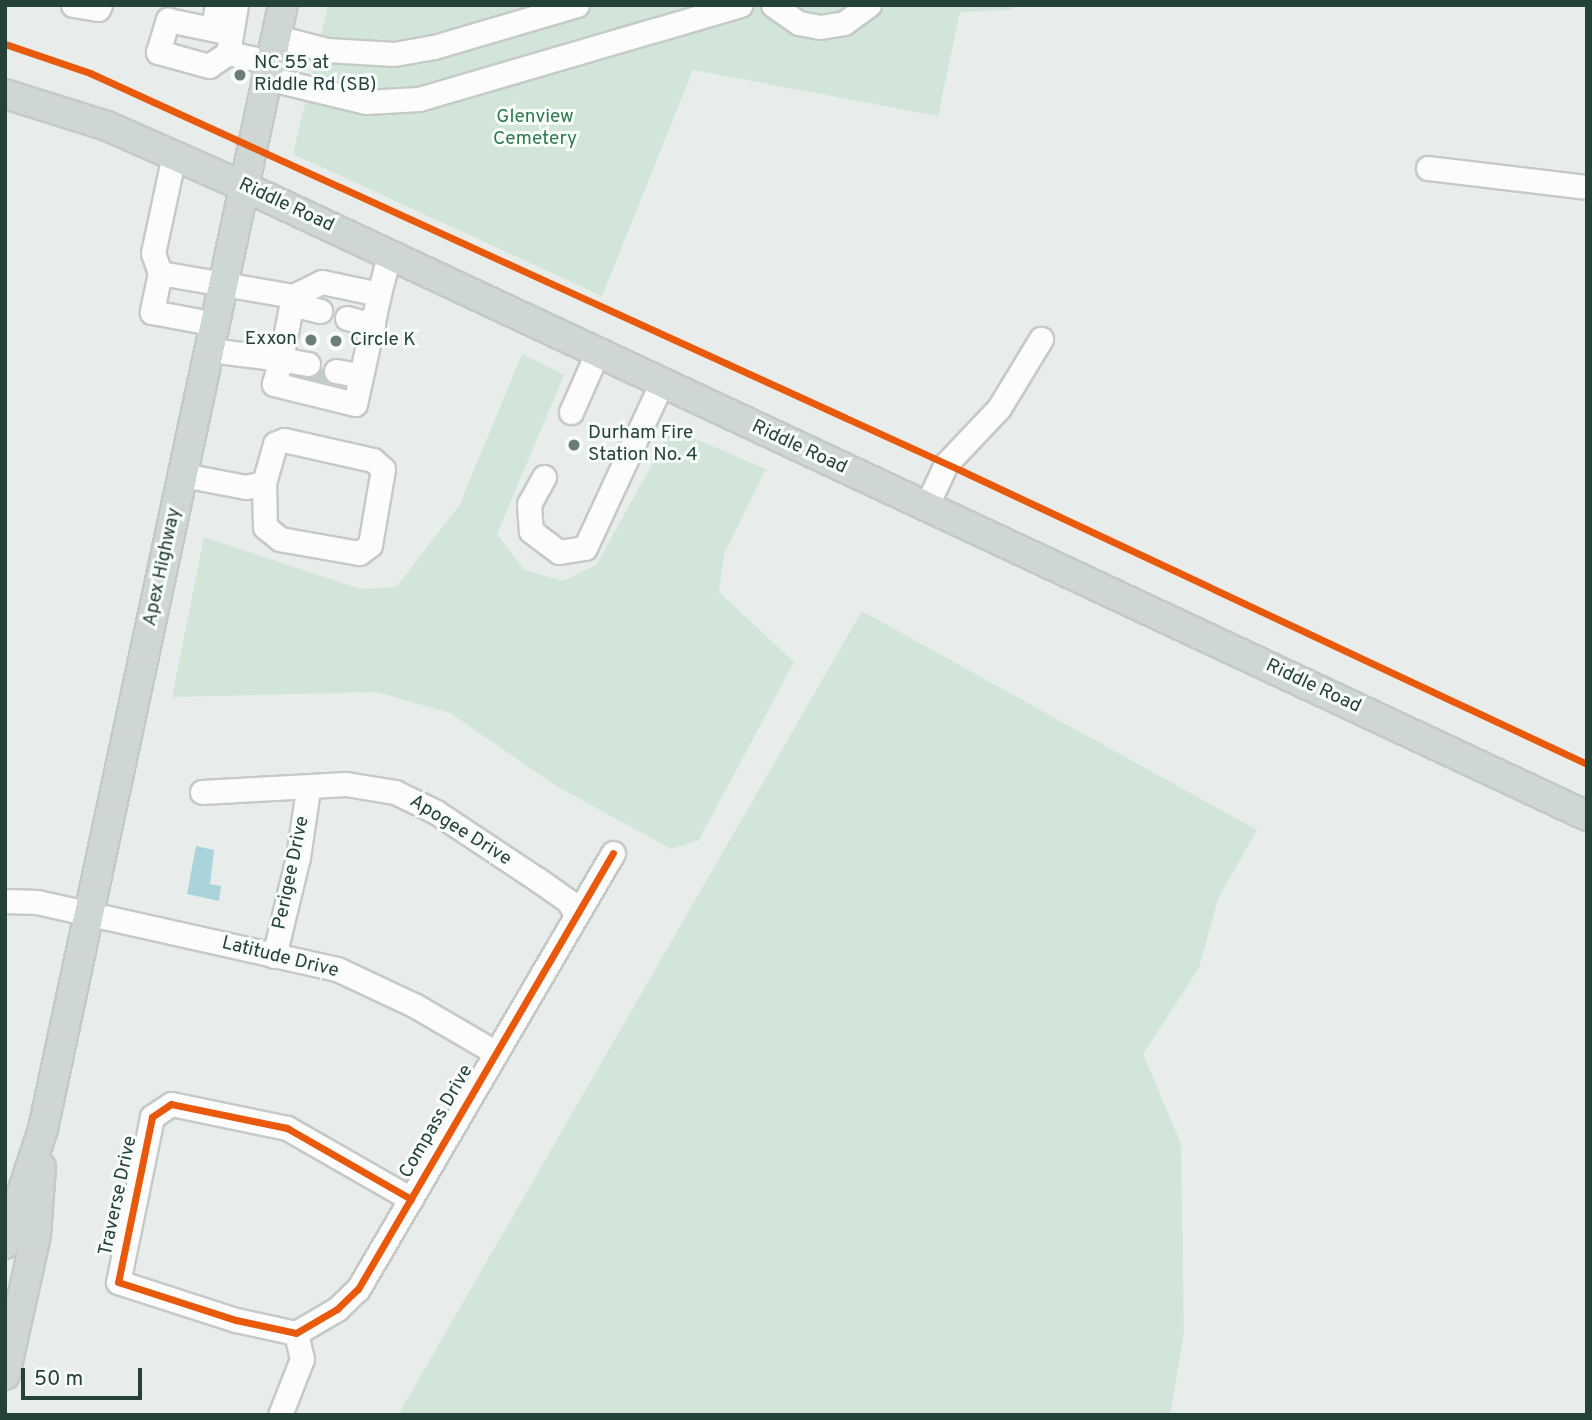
<!DOCTYPE html>
<style>
body{margin:0}
#map{position:relative;width:1592px;height:1420px;overflow:hidden;background:#e8edeb;font-family:Overpass,sans-serif}
div>[style]{position:absolute}
[style*='--x']{left:calc(var(--x)*1px);top:calc(var(--y)*1px);width:calc(var(--w)*1px);rotate:calc(var(--a)*1deg)}
.green>*{inset:0;background:#d1e6d8}
.water>*{inset:0;background:#a9d4db}
.minor-tunnel>*{height:23px;margin-top:-11.5px;transform-origin:0;background:repeating-linear-gradient(90deg,#c1cbc8 0 23px,transparent 0 34px)}
.roads{filter:drop-shadow(2px 0 #c5cac8) drop-shadow(-2px 0 #c5cac8) drop-shadow(0 2px #c5cac8) drop-shadow(0 -2px #c5cac8)}
.minor>*{height:23px;margin:-11.5px;padding:0 11.5px;transform-origin:11.5px;border-radius:11.5px;background:#fcfcfc}
.major>*{height:28px;margin:-14px;padding:0 14px;transform-origin:14px;border-radius:14px;background:#cfd7d5}
.cycleway>*{height:7px;margin:-3.5px;padding:0 3.5px;transform-origin:3.5px;border-radius:3.5px;background:#e8590c}
.dots>*{width:19px;height:19px;translate:-50% -50%;box-sizing:border-box;border:4px solid #f7fbf9;border-radius:50%}
span{translate:-50% -50%;white-space:nowrap;text-align:center;line-height:1.15;-webkit-text-stroke:6px #f7fbf9;paint-order:stroke}
.poi-label{font-size:19px;color:#24423a}
.left{translate:0 -50%;text-align:left}
.right{translate:-100% -50%;text-align:right}
.park-label{font-size:19px;color:#2d7a4b}
.street-label{font-size:19px;color:#24423a}
.frame{position:absolute;inset:0;border:7px solid #24423a;pointer-events:none}
.scale{position:absolute;left:21px;top:1368px;width:121px;height:32px;box-sizing:border-box;border:4px solid #24423a;border-top:0;padding-left:9px;font-size:21px;line-height:24px;white-space:nowrap;color:#24423a;-webkit-text-stroke:5px #f7fbf9;paint-order:stroke}
</style>
<div id="map">
<div class="green">
<div style="clip-path:polygon(328px 5px,1016px 5px,1010px 10px,960px 12px,938px 116px,693px 70px,602px 296px,293px 154px)"></div>
<div style="clip-path:polygon(522px 354px,564px 375px,497px 534px,524px 570px,563px 581px,596px 565px,672px 429px,766px 469px,724px 554px,719px 592px,794px 662px,699px 840px,671px 849px,558px 787px,450px 713px,377px 692px,172px 697px,204px 537px,361px 589px,396px 587px,459px 506px)"></div>
<div style="clip-path:polygon(862px 611px,1257px 830px,1218px 899px,1199px 968px,1143px 1054px,1181px 1144px,1184px 1334px,1170px 1415px,398px 1415px)"></div>
</div>
<div class="water">
<div style="clip-path:polygon(196px 846px,214px 850px,210px 884px,221px 886px,219px 901px,187px 894px)"></div>
</div>
<div class="minor-tunnel">
<div style="--x:305;--y:377;--w:28;--a:10"></div>
</div>
<div class="roads">
<div class="minor">
<div style="--x:73;--y:5;--w:25;--a:9"></div>
<div style="--x:98;--y:9;--w:4;--a:-63"></div>
<div style="--x:236;--y:5;--w:49;--a:99.5"></div>
<div style="--x:228;--y:53;--w:43;--a:12.1"></div>
<div style="--x:773;--y:5;--w:32;--a:35"></div>
<div style="--x:799;--y:23;--w:21;--a:11"></div>
<div style="--x:820;--y:27;--w:24;--a:-9"></div>
<div style="--x:844;--y:23;--w:31;--a:-36"></div>
<div style="--x:213;--y:28;--w:23;--a:-80"></div>
<div style="--x:276;--y:37;--w:53;--a:14.3"></div>
<div style="--x:327;--y:50;--w:67;--a:3.4"></div>
<div style="--x:394;--y:54;--w:41;--a:-9.9"></div>
<div style="--x:434;--y:47;--w:149;--a:-16.4"></div>
<div style="--x:228;--y:53;--w:23;--a:146"></div>
<div style="--x:209;--y:66;--w:53;--a:-164.6"></div>
<div style="--x:158;--y:52;--w:34;--a:-73"></div>
<div style="--x:168;--y:20;--w:64;--a:11.7"></div>
<div style="--x:267;--y:78;--w:102;--a:13.6"></div>
<div style="--x:366;--y:102;--w:53;--a:-3.2"></div>
<div style="--x:419;--y:99;--w:335;--a:-16.3"></div>
<div style="--x:1428;--y:168;--w:160;--a:6.8"></div>
<div style="--x:160;--y:273;--w:21;--a:-109"></div>
<div style="--x:153;--y:253;--w:100;--a:-77.9"></div>
<div style="--x:293;--y:296;--w:32;--a:-26"></div>
<div style="--x:322;--y:282;--w:58;--a:11.9"></div>
<div style="--x:379;--y:294;--w:40;--a:-75.6"></div>
<div style="--x:292;--y:304;--w:29;--a:14"></div>
<div style="--x:347;--y:318;--w:27;--a:15"></div>
<div style="--x:210;--y:350;--w:72;--a:7.2"></div>
<div style="--x:281;--y:359;--w:64;--a:-79.2"></div>
<div style="--x:293;--y:296;--w:135;--a:-170.2"></div>
<div style="--x:160;--y:273;--w:40;--a:102"></div>
<div style="--x:152;--y:312;--w:65;--a:10.6"></div>
<div style="--x:308;--y:364;--w:27;--a:-170"></div>
<div style="--x:281;--y:359;--w:26;--a:106"></div>
<div style="--x:274;--y:384;--w:83;--a:13.9"></div>
<div style="--x:355;--y:404;--w:113;--a:-77.7"></div>
<div style="--x:336;--y:371;--w:25;--a:11"></div>
<div style="--x:571;--y:412;--w:64;--a:-66.2"></div>
<div style="--x:183;--y:475;--w:64;--a:10.8"></div>
<div style="--x:246;--y:487;--w:18;--a:-13"></div>
<div style="--x:264;--y:483;--w:41;--a:-74.2"></div>
<div style="--x:275;--y:444;--w:10;--a:-24"></div>
<div style="--x:284;--y:440;--w:91;--a:12.7"></div>
<div style="--x:373;--y:460;--w:13;--a:42"></div>
<div style="--x:383;--y:469;--w:77;--a:99.7"></div>
<div style="--x:370;--y:545;--w:14;--a:144"></div>
<div style="--x:359;--y:553;--w:80;--a:-170"></div>
<div style="--x:280;--y:539;--w:19;--a:-141"></div>
<div style="--x:265;--y:527;--w:44;--a:-91.3"></div>
<div style="--x:544;--y:477;--w:31;--a:119"></div>
<div style="--x:529;--y:504;--w:27;--a:86"></div>
<div style="--x:531;--y:531;--w:35;--a:37"></div>
<div style="--x:559;--y:552;--w:26;--a:-9"></div>
<div style="--x:585;--y:548;--w:181;--a:-65.1"></div>
<div style="--x:926;--y:507;--w:47;--a:-65.1"></div>
<div style="--x:946;--y:464;--w:77;--a:-46.6"></div>
<div style="--x:999;--y:408;--w:81;--a:-58.7"></div>
<div style="--x:202;--y:792;--w:144;--a:-3.2"></div>
<div style="--x:346;--y:784;--w:50;--a:9.3"></div>
<div style="--x:395;--y:792;--w:46;--a:26"></div>
<div style="--x:436;--y:812;--w:121;--a:33.6"></div>
<div style="--x:537;--y:879;--w:38;--a:35"></div>
<div style="--x:568;--y:901;--w:15;--a:58"></div>
<div style="--x:5;--y:901;--w:32;--a:2"></div>
<div style="--x:37;--y:902;--w:307;--a:12.6"></div>
<div style="--x:337;--y:969;--w:85;--a:25.1"></div>
<div style="--x:414;--y:1005;--w:95;--a:30.3"></div>
<div style="--x:274;--y:956;--w:102;--a:-76.4"></div>
<div style="--x:298;--y:857;--w:69;--a:-81.6"></div>
<div style="--x:411;--y:1199;--w:143;--a:-150.2"></div>
<div style="--x:287;--y:1128;--w:118;--a:-168.3"></div>
<div style="--x:171;--y:1104;--w:23;--a:146"></div>
<div style="--x:152;--y:1117;--w:168;--a:101.6"></div>
<div style="--x:118;--y:1282;--w:124;--a:17.9"></div>
<div style="--x:236;--y:1320;--w:61;--a:12.2"></div>
<div style="--x:296;--y:1333;--w:48;--a:-30.3"></div>
<div style="--x:337;--y:1309;--w:29;--a:-44"></div>
<div style="--x:358;--y:1289;--w:505;--a:-59.68"></div>
<div style="--x:280;--y:1415;--w:60;--a:-68.6"></div>
<div style="--x:302;--y:1359;--w:27;--a:-103"></div>
</div>
<div class="major">
<div style="--x:5;--y:94;--w:107;--a:17.4"></div>
<div style="--x:107;--y:126;--w:151;--a:23.8"></div>
<div style="--x:245;--y:187;--w:1482;--a:25.11"></div>
<div style="--x:5;--y:1244;--w:121;--a:-71.7"></div>
<div style="--x:43;--y:1129;--w:1149;--a:-77.95"></div>
<div style="--x:5;--y:1375;--w:143;--a:-77.5"></div>
<div style="--x:36;--y:1235;--w:68;--a:-85.8"></div>
</div>
</div>
<div class="cycleway">
<div style="--x:5;--y:44;--w:90;--a:18.8"></div>
<div style="--x:90;--y:73;--w:959;--a:24.53"></div>
<div style="--x:962;--y:471;--w:690;--a:25.12"></div>
<div style="--x:411;--y:1199;--w:143;--a:-150.2"></div>
<div style="--x:287;--y:1128;--w:118;--a:-168.3"></div>
<div style="--x:171;--y:1104;--w:23;--a:146"></div>
<div style="--x:152;--y:1117;--w:168;--a:101.6"></div>
<div style="--x:118;--y:1282;--w:124;--a:17.9"></div>
<div style="--x:236;--y:1320;--w:61;--a:12.2"></div>
<div style="--x:296;--y:1333;--w:48;--a:-30.3"></div>
<div style="--x:337;--y:1309;--w:29;--a:-44"></div>
<div style="--x:358;--y:1289;--w:505;--a:-59.68"></div>
</div>
<div class="dots">
<div style="left:240px;top:75px;background:#697e78"></div>
<div style="left:311px;top:340px;background:#697e78"></div>
<div style="left:336px;top:341px;background:#697e78"></div>
<div style="left:574px;top:445px;background:#697e78"></div>
</div>
<div class="poi-label">
<span class="left" style="left:254px;top:75px">NC 55 at<br>Riddle Rd (SB)</span>
<span class="right" style="left:297px;top:340px">Exxon</span>
<span class="left" style="left:350px;top:341px">Circle K</span>
<span class="left" style="left:588px;top:445px">Durham Fire<br>Station No. 4</span>
</div>
<div class="park-label">
<span style="left:535px;top:129px">Glenview<br>Cemetery</span>
</div>
<div class="street-label">
<span style="left:286px;top:206px;rotate:25deg">Riddle Road</span>
<span style="left:799px;top:448px;rotate:25deg">Riddle Road</span>
<span style="left:163px;top:567px;rotate:-78deg">Apex Highway</span>
<span style="left:1313px;top:687px;rotate:25deg">Riddle Road</span>
<span style="left:460px;top:831px;rotate:32deg">Apogee Drive</span>
<span style="left:292px;top:873px;rotate:-78deg">Perigee Drive</span>
<span style="left:280px;top:958px;rotate:14deg">Latitude Drive</span>
<span style="left:437px;top:1122px;rotate:-60deg">Compass Drive</span>
<span style="left:119px;top:1196px;rotate:-78deg">Traverse Drive</span>
</div>
<div class="frame"></div>
<div class="scale">50 m</div>
</div>
